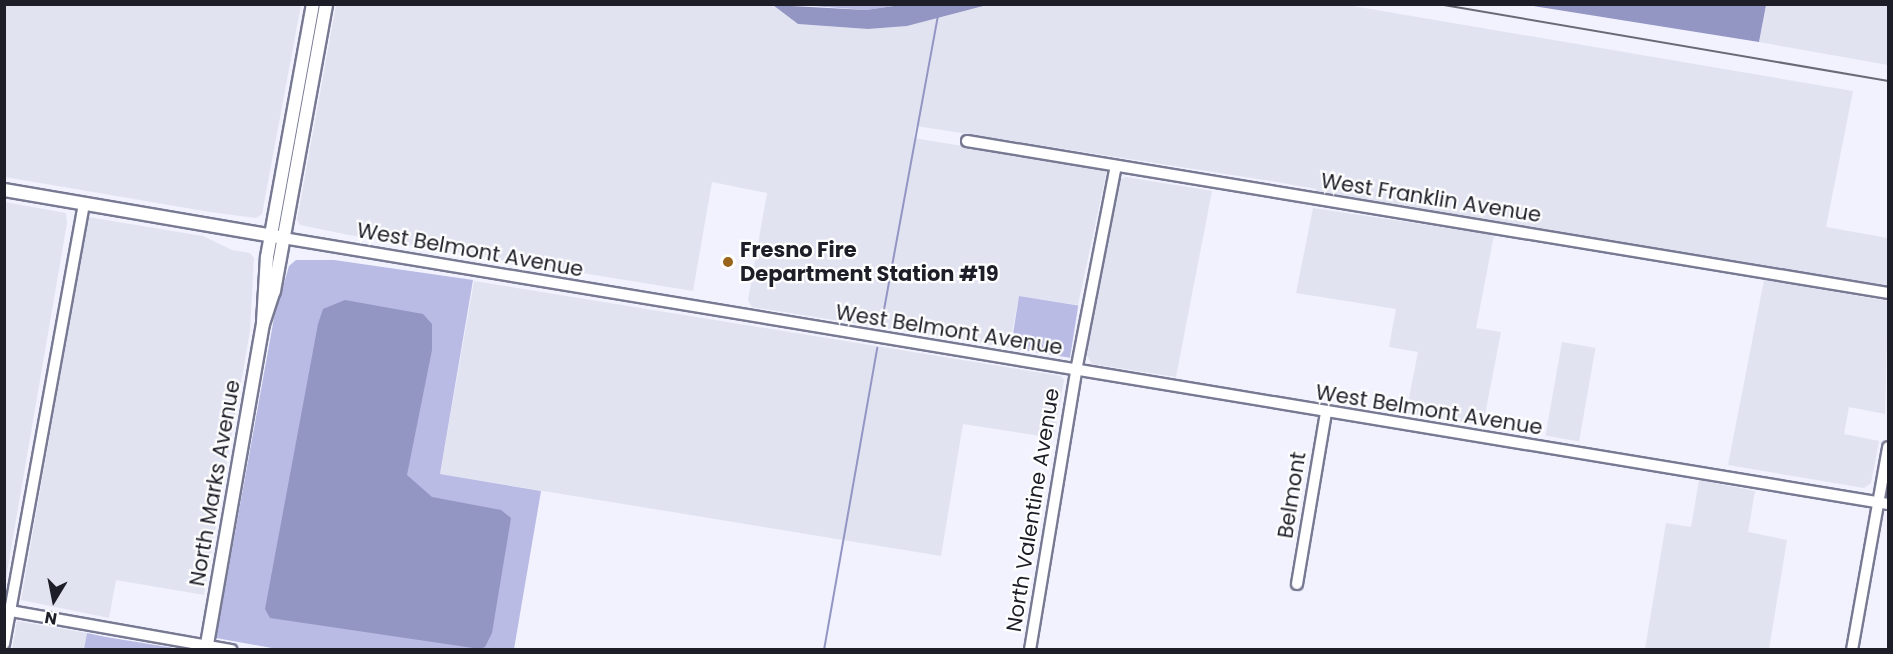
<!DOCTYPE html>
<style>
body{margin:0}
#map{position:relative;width:1893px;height:654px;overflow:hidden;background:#f1f2fe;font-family:Poppins,sans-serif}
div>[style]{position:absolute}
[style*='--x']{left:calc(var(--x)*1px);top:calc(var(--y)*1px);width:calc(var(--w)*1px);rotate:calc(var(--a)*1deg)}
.built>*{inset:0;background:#e2e3f1;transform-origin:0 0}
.green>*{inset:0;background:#b9bbe4;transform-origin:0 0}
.water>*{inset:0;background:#9395c3}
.stream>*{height:2px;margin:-1px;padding:0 1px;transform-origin:1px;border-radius:1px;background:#9395c3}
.roads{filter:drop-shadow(2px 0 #787a93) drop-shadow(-2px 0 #787a93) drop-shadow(0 2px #787a93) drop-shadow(0 -2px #787a93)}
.minor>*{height:10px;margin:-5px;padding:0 5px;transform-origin:5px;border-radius:5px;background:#fff}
.major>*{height:12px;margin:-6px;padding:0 6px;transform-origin:6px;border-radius:6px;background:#fff}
.rail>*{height:2px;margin:-1px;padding:0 1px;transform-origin:1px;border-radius:1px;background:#6a6a75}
.dots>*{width:16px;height:16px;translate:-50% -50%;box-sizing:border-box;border:3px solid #fff;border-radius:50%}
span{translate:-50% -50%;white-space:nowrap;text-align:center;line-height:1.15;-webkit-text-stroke:4.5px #fff;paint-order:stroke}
.street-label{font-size:21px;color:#1e1e28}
.poi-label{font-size:21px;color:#1e1e28;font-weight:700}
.left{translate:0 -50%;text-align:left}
.frame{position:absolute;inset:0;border:6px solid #1e1e28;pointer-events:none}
.north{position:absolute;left:24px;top:570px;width:60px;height:60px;-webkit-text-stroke:4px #fff;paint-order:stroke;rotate:190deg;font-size:16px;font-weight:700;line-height:24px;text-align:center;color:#1e1e28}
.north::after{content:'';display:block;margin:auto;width:21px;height:27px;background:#1e1e28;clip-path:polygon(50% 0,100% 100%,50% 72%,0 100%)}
</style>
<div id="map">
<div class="built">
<div style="clip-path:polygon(773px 4px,798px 24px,868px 29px,907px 26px,987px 5px,1347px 5px,1853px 91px,1826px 227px,1888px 238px,1888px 288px,1315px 193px,1316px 189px,1271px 181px,916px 126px,914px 138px,1107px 170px,1078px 305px,1019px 296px,1009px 348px,752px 307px,748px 300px,767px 193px,712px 182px,693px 291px,349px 235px,300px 225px,297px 220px,336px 5px)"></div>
<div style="clip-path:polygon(4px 5px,301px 5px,262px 214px,256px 218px,210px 212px,5px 177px)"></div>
<div style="clip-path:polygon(1766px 5px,1888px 5px,1888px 65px,1759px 42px)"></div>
<div style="clip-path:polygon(1126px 177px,1212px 191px,1176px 377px,1092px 364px,1085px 352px,1110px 218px,1119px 180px)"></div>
<div style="clip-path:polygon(5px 202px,66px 213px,67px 223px,5px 584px)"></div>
<div style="clip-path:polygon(1313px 208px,1494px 235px,1476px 328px,1501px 332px,1483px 425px,1406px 413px,1418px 352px,1389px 347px,1396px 309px,1296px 293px)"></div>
<div style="clip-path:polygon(88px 217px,203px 236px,232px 250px,250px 253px,254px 258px,250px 331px,204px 595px,116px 580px,109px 618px,21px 600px)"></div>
<div style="clip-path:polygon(1764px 280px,1888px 301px,1885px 414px,1849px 407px,1844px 434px,1879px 441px,1871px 483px,1864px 488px,1728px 465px)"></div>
<div style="clip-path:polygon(474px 281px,1061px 376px,1064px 380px,1054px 438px,963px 424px,941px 556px,440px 474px)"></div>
<div style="left:1562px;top:342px;width:34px;height:95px;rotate:10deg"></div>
<div style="clip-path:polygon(1699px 480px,1755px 491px,1748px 532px,1787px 540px,1769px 649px,1645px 649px,1666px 523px,1691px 527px)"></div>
<div style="clip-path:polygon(17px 621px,87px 633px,84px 649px,12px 650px)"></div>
</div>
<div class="green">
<div style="clip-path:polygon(800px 5px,900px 5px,866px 10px)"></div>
<div style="clip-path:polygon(296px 260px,334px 260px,473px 280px,440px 474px,541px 491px,514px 649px,283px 650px,216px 638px,274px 318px,289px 266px)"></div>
<div style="left:1019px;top:296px;width:60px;height:53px;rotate:9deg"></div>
<div style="clip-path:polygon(87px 633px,106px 637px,180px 649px,84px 649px)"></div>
</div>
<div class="water">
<div style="clip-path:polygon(900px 5px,987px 5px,907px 26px,868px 29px,798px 24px,773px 5px,866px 10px)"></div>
<div style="clip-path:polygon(1527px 5px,1766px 5px,1759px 42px)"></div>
<div style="clip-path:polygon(345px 300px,423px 314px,432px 324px,432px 350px,407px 475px,432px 497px,501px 510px,511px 518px,492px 633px,485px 647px,480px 649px,270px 618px,265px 609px,318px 324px,323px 309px)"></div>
</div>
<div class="stream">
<div style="--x:881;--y:326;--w:315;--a:-79.6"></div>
<div style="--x:824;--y:650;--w:307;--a:-80"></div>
</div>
<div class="roads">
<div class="minor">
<div style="--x:967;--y:141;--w:933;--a:9.37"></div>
<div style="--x:283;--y:238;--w:1627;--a:9.41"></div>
<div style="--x:1297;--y:584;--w:173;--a:-80.4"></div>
<div style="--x:5;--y:610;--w:230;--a:10"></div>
<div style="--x:4;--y:644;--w:448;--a:-79.7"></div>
<div style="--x:1030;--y:650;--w:283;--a:-80.6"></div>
<div style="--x:1076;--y:371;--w:209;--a:-79"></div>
<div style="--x:1852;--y:650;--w:206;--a:-79.9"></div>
</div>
<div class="major">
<div style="--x:4;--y:190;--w:279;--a:9.7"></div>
<div style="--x:263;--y:322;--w:65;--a:-86.5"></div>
<div style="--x:267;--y:257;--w:257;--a:-79.7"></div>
<div style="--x:206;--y:650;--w:331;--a:-80.1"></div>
<div style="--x:263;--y:324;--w:35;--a:-72"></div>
<div style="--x:274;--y:291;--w:292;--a:-79.7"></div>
</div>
</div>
<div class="rail">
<div style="--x:1438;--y:4;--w:457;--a:9.7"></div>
</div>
<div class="dots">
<div style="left:728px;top:262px;background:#98651a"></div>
</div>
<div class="street-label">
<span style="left:1431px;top:198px;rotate:9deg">West Franklin Avenue</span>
<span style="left:470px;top:250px;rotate:10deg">West Belmont Avenue</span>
<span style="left:949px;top:330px;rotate:9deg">West Belmont Avenue</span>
<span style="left:1429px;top:410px;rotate:9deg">West Belmont Avenue</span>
<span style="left:215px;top:483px;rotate:-80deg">North Marks Avenue</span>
<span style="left:1292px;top:495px;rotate:-81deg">Belmont</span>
<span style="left:1033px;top:510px;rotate:-81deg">North Valentine Avenue</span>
</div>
<div class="poi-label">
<span class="left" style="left:740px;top:262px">Fresno Fire<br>Department Station #19</span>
</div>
<div class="frame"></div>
<div class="north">N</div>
</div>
